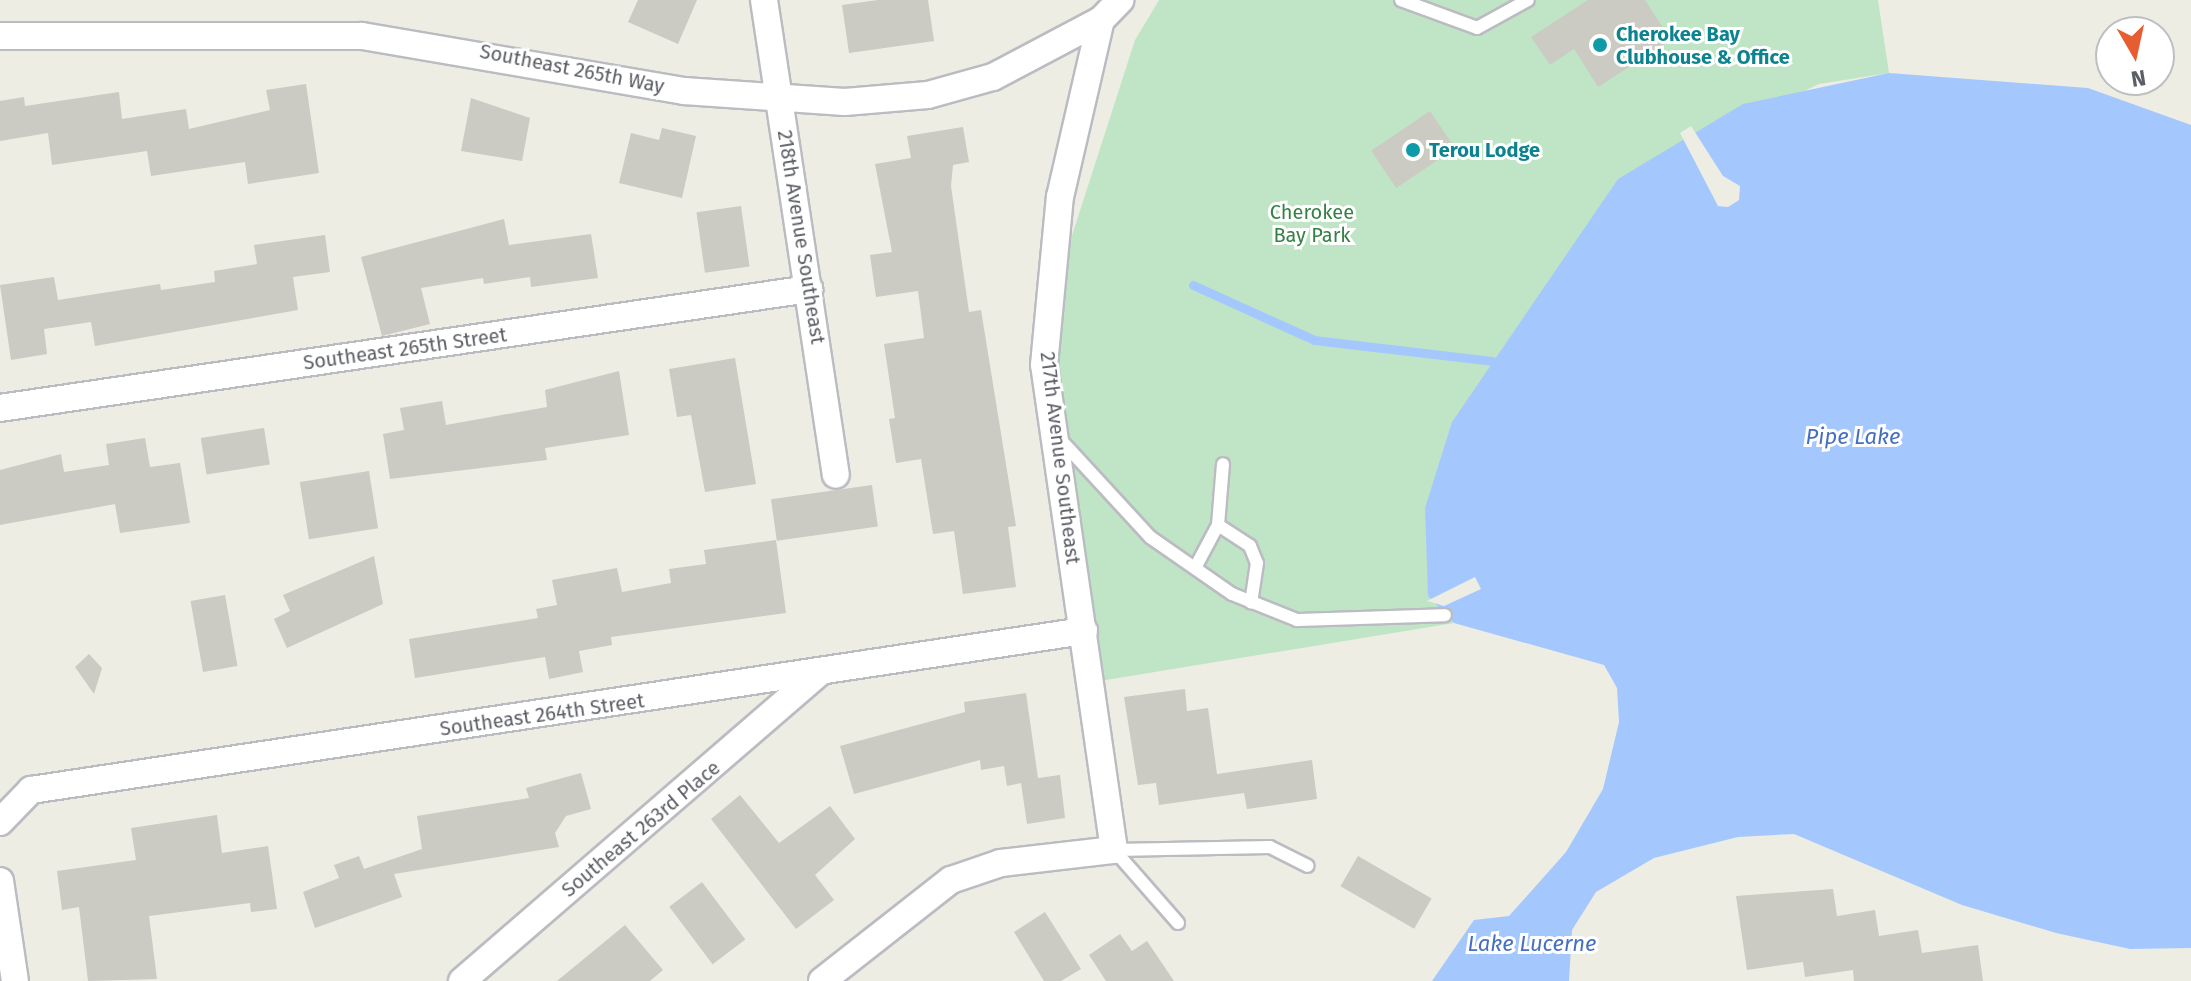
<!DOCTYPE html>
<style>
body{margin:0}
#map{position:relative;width:2191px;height:981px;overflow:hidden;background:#eeede3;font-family:"Fira Sans",sans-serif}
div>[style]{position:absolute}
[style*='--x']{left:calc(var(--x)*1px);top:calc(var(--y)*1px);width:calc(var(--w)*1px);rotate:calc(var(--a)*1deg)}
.green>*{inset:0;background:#c0e5c6}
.water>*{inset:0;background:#a4c8fd}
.pier>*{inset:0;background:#eeede3}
.stream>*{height:9px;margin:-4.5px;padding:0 4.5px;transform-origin:4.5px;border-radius:4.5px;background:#a4c8fd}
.building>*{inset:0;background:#cbcac3;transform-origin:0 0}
.roads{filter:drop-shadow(2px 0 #bbbcc2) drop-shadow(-2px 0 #bbbcc2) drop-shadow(0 2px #bbbcc2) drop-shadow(0 -2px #bbbcc2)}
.service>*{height:12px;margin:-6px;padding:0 6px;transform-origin:6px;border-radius:6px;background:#fff}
.minor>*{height:26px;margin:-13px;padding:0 13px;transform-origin:13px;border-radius:13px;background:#fff}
.dots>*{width:22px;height:22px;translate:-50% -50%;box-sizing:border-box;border:4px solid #fff;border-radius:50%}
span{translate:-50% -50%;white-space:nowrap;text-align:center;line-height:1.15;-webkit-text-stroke:6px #fff;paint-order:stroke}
.culture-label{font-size:20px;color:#0d838f;font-weight:700}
.left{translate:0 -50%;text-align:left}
.street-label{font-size:20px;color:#5b5e64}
.park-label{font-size:20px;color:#358145}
.water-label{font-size:22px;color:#466ec1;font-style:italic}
.north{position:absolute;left:2095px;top:16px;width:80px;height:80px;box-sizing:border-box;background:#fff;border:2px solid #bdbfc1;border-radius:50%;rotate:171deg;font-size:22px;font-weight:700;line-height:32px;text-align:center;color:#5b5e64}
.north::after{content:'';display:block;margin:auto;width:28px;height:36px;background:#e65d31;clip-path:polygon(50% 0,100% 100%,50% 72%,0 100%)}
</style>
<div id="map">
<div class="green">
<div style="clip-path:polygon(1159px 0,1878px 0,1889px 73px,1819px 84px,1618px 179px,1577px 243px,1445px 615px,1454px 623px,1100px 681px,1049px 367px,1057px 282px,1135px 40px)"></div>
</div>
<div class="water">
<div style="clip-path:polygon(1889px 73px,2088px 88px,2191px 125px,2191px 948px,2130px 949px,2056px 933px,1962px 905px,1794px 834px,1738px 837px,1654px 858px,1596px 892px,1572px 930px,1569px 981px,1432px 981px,1474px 920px,1509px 916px,1566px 852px,1603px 789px,1619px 722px,1617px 688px,1604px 665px,1454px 623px,1428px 596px,1425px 508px,1452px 422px,1618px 179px,1743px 104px)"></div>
</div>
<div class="pier">
<div style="clip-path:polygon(1691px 126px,1723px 176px,1740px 186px,1739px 200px,1728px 207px,1718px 206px,1680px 133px)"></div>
<div style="clip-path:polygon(1475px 577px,1481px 589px,1444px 606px,1427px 601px)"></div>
</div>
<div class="stream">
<div style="--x:1193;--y:285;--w:133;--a:24.4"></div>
<div style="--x:1314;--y:340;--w:179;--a:6.7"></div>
</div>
<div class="building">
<div style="clip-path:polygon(638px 0,697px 0,678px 44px,628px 22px)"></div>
<div style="clip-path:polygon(878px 0,928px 0,934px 41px,849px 53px,842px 5px)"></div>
<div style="clip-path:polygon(1588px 0,1645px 0,1671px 40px,1598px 87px,1574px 49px,1550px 65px,1531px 37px)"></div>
<div style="clip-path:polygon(306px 84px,319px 173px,248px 184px,245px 162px,151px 176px,147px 151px,52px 165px,48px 133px,0 141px,0 101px,24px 97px,25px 106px,119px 92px,122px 119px,186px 109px,189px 129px,270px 110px,266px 90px)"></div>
<div style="clip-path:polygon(471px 98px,530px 118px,522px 161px,461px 151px)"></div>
<div style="left:1430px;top:111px;width:45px;height:71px;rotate:56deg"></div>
<div style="clip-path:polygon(963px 127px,969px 162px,953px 165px,951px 186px,969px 312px,981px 310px,1016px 526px,1008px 527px,1016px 587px,963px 594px,954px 531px,933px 534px,921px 459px,896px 463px,889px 419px,895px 418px,884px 344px,924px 338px,918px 291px,876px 297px,870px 255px,892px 252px,875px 164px,911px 158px,907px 136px)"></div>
<div style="clip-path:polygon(662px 128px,696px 136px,682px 198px,619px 183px,631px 133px,659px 140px)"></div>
<div style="left:741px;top:206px;width:61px;height:45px;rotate:82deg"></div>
<div style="clip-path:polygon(504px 219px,509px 245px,591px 234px,598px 278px,531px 287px,530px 277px,484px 284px,483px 278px,421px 288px,430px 324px,382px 336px,361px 257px)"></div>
<div style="clip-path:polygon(325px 235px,330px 272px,293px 277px,298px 310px,95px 346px,91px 322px,44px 329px,47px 354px,11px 360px,0 285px,54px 277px,58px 300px,160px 284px,161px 290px,215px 282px,214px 271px,257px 264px,254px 245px)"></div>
<div style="clip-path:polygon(735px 358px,756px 484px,705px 492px,691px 415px,677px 417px,669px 369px)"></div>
<div style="clip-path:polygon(619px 371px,629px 435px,545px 448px,547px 460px,390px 479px,383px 434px,404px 430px,400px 408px,442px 401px,446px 425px,547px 407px,545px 390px)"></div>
<div style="left:264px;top:428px;width:37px;height:64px;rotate:81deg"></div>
<div style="clip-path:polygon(145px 438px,150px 467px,180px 463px,190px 523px,120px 533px,115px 504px,0 525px,0 470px,61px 454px,64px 472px,109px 465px,106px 444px)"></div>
<div style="left:369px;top:471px;width:58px;height:70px;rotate:81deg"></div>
<div style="left:872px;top:485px;width:42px;height:102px;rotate:82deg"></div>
<div style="clip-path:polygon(776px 540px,786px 613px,611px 637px,612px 645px,579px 651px,583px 672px,549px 679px,545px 657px,415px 678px,409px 639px,538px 618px,536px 609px,557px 605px,552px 580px,617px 568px,622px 592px,671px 583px,669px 569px,706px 564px,704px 550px)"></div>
<div style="clip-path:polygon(374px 556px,383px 604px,287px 648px,274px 619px,290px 611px,283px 595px)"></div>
<div style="left:225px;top:595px;width:72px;height:35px;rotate:80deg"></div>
<div style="clip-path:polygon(89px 654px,102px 668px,94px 694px,75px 667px)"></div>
<div style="clip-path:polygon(1185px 689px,1187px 711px,1208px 708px,1217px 774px,1312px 760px,1317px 799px,1247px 809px,1244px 793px,1159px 805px,1156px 783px,1138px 785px,1124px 697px)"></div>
<div style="clip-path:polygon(1026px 693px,1038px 778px,1060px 775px,1065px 818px,1027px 824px,1021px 783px,1007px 786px,1004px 766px,981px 770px,980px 760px,854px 794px,840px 746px,965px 712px,964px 702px)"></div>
<div style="clip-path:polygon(581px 773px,591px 809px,566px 816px,555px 833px,559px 847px,394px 874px,402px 897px,315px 928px,303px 892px,339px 878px,334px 865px,359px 856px,364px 869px,422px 849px,417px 816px,529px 798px,526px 788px)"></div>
<div style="clip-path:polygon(740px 795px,779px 843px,830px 806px,855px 839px,815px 875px,834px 900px,796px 929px,711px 819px)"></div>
<div style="clip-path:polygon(217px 815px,222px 853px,268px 846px,277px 909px,251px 912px,250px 903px,149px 916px,157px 979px,88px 981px,79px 907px,62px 910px,57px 871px,136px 860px,131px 828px)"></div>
<div style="left:1358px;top:856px;width:85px;height:35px;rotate:30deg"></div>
<div style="left:702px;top:882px;width:72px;height:41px;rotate:53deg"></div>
<div style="clip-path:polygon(1833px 889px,1837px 916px,1875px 910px,1879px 936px,1918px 930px,1922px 953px,1978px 945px,1983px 981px,1854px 981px,1853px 970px,1805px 977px,1803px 962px,1747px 970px,1736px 896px)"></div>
<div style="clip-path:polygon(1045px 912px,1081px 969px,1061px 981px,1044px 981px,1014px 932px)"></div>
<div style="clip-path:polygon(625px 925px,663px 970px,650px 981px,557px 981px)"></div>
<div style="clip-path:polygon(1120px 934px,1132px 951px,1147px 941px,1174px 981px,1106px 981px,1089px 955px)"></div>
</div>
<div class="roads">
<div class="service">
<div style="--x:1401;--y:0;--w:81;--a:20.2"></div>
<div style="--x:1477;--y:28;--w:58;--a:-28.8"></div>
<div style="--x:1059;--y:438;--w:134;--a:47.4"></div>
<div style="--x:1150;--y:537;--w:100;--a:34.8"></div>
<div style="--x:1232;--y:594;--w:70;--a:21.8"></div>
<div style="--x:1297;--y:620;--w:148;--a:-1.9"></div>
<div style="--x:1218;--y:525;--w:38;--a:33"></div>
<div style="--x:1250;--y:546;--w:18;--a:68"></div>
<div style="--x:1257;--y:563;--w:40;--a:98.5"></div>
<div style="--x:1195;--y:568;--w:49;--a:-61.9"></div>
<div style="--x:1218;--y:525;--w:61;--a:-85.3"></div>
<div style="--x:1178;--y:923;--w:97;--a:-131.2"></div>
<div style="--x:1114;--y:850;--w:156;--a:-1.1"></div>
<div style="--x:1270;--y:847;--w:42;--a:26.6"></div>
</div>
<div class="minor">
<div style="--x:764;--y:0;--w:480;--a:81.4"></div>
<div style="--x:0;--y:36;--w:362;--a:0"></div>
<div style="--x:362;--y:36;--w:327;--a:9.7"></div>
<div style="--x:684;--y:91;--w:161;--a:3.9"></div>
<div style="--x:845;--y:102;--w:83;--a:-4.8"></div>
<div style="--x:928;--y:95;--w:67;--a:-15.5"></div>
<div style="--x:993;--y:77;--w:122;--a:-27.8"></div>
<div style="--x:1101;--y:20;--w:28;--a:-46"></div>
<div style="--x:0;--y:408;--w:818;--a:-8.37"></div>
<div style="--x:0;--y:822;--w:45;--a:-45.9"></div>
<div style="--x:31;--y:790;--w:1065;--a:-8.59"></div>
<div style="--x:0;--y:881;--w:101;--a:81.5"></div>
<div style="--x:462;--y:981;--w:470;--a:-40.8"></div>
<div style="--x:822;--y:981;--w:164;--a:-38.1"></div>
<div style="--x:951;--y:880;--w:53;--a:-18.8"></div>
<div style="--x:1001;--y:863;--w:114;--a:-6.6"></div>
<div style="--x:1114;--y:850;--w:490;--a:-98.2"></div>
<div style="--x:1044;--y:365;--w:169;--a:-84.6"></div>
<div style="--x:1060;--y:197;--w:182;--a:-77"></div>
</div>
</div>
<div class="dots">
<div style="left:1600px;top:45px;background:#0f9aa8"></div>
<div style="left:1413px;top:150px;background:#0f9aa8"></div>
</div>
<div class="culture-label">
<span class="left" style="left:1616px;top:46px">Cherokee Bay<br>Clubhouse &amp; Office</span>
<span class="left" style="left:1429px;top:150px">Terou Lodge</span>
</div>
<div class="street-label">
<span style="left:572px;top:69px;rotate:11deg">Southeast 265th Way</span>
<span style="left:801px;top:237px;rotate:81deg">218th Avenue Southeast</span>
<span style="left:405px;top:349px;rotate:-8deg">Southeast 265th Street</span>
<span style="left:1060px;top:458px;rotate:83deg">217th Avenue Southeast</span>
<span style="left:542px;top:715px;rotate:-8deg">Southeast 264th Street</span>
<span style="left:641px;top:829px;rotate:-40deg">Southeast 263rd Place</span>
</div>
<div class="park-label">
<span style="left:1312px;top:224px">Cherokee<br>Bay Park</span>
</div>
<div class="water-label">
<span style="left:1853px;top:437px">Pipe Lake</span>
<span style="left:1532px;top:944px">Lake Lucerne</span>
</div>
<div class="north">N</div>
</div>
